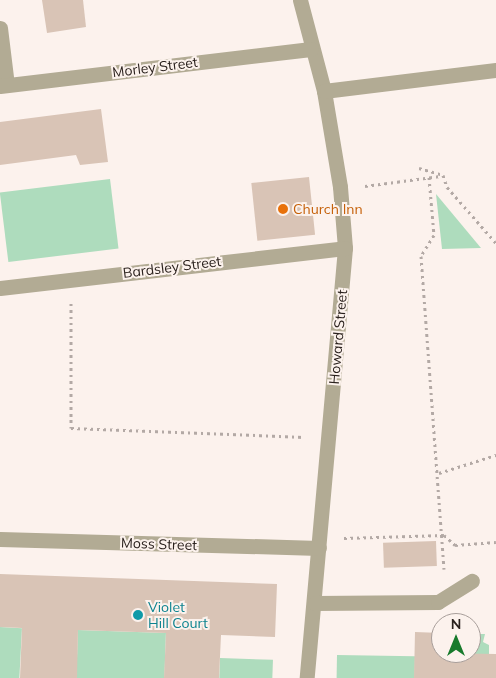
<!DOCTYPE html>
<style>
body{margin:0}
#map{position:relative;width:496px;height:678px;overflow:hidden;background:#fcf2ed;font-family:Mulish,sans-serif}
div>[style]{position:absolute}
[style*='--x']{left:calc(var(--x)*1px);top:calc(var(--y)*1px);width:calc(var(--w)*1px);rotate:calc(var(--a)*1deg)}
.green>*{inset:0;background:#aedcbd;transform-origin:0 0}
.building>*{inset:0;background:#d9c4b6;transform-origin:0 0}
.path>*{height:3px;margin-top:-1.5px;transform-origin:0;background:repeating-linear-gradient(90deg,#b3a9a5 0 2.5px,transparent 0 6.5px)}
.minor>*{height:15px;margin:-7.5px;padding:0 7.5px;transform-origin:7.5px;border-radius:7.5px;background:#b2ab94}
.dots>*{width:14px;height:14px;translate:-50% -50%;box-sizing:border-box;border:2px solid #fcf2ed;border-radius:50%}
span{translate:-50% -50%;white-space:nowrap;text-align:center;line-height:1.15;-webkit-text-stroke:4px #fcf2ed;paint-order:stroke}
.street-label{font-size:14px;color:#2a211d}
.food-label{font-size:14px;color:#c56008}
.left{translate:0 -50%;text-align:left}
.culture-label{font-size:14px;color:#0d838f}
.north{position:absolute;left:431px;top:613px;width:50px;height:50px;box-sizing:border-box;background:#fcf2ed;border:1px solid #a89e9a;border-radius:50%;rotate:0deg;font-size:14px;font-weight:700;line-height:20px;text-align:center;color:#2a211d}
.north::after{content:'';display:block;margin:auto;width:18px;height:22px;background:#187a2c;clip-path:polygon(50% 0,100% 100%,50% 72%,0 100%)}
</style>
<div id="map">
<div class="green">
<div style="left:110px;top:179px;width:70px;height:111px;rotate:83deg"></div>
<div style="clip-path:polygon(436px 194px,481px 248px,442px 249px)"></div>
<div style="left:0;top:627px;width:22px;height:51px;rotate:3deg"></div>
<div style="left:78px;top:630px;width:88px;height:48px;rotate:2deg"></div>
<div style="clip-path:polygon(471px 634px,485px 634px,483px 642px,489px 645px,489px 678px,475px 678px,475px 654px,451px 653px,471px 653px)"></div>
<div style="left:337px;top:655px;width:78px;height:23px;rotate:1deg"></div>
<div style="left:220px;top:658px;width:53px;height:20px;rotate:2deg"></div>
</div>
<div class="building">
<div style="clip-path:polygon(42px 0,83px 0,86px 27px,47px 33px)"></div>
<div style="clip-path:polygon(101px 109px,108px 162px,80px 165px,76px 155px,0 165px,0 122px)"></div>
<div style="left:309px;top:177px;width:58px;height:58px;rotate:84deg"></div>
<div style="left:436px;top:541px;width:25px;height:53px;rotate:88deg"></div>
<div style="clip-path:polygon(0 574px,277px 584px,275px 637px,221px 635px,219px 678px,164px 678px,166px 633px,78px 630px,77px 678px,20px 678px,22px 628px,0 627px)"></div>
<div style="clip-path:polygon(415px 632px,441px 633px,441px 653px,496px 654px,496px 678px,414px 678px)"></div>
</div>
<div class="path">
<div style="--x:419;--y:168;--w:25;--a:16"></div>
<div style="--x:443;--y:175;--w:13;--a:72"></div>
<div style="--x:447;--y:187;--w:74;--a:48.8"></div>
<div style="--x:429;--y:177;--w:58;--a:85.1"></div>
<div style="--x:434;--y:235;--w:25;--a:122"></div>
<div style="--x:421;--y:256;--w:314;--a:85.8"></div>
<div style="--x:365;--y:186;--w:76;--a:-7.6"></div>
<div style="--x:71;--y:303;--w:125;--a:90"></div>
<div style="--x:71;--y:428;--w:233;--a:2.2"></div>
<div style="--x:439;--y:473;--w:60;--a:-17.5"></div>
<div style="--x:344;--y:538;--w:100;--a:-1.7"></div>
<div style="--x:444;--y:535;--w:15;--a:42"></div>
<div style="--x:455;--y:545;--w:41;--a:-4.2"></div>
</div>
<div class="minor">
<div style="--x:300;--y:0;--w:94;--a:75.2"></div>
<div style="--x:324;--y:91;--w:97;--a:80.5"></div>
<div style="--x:340;--y:187;--w:61;--a:85.3"></div>
<div style="--x:345;--y:248;--w:432;--a:95.1"></div>
<div style="--x:0;--y:28;--w:57;--a:83"></div>
<div style="--x:0;--y:86;--w:313;--a:-6.8"></div>
<div style="--x:324;--y:91;--w:173;--a:-7"></div>
<div style="--x:0;--y:288;--w:347;--a:-6.6"></div>
<div style="--x:0;--y:539;--w:319;--a:1.6"></div>
<div style="--x:315;--y:603;--w:123;--a:-0.5"></div>
<div style="--x:438;--y:602;--w:40;--a:-32"></div>
</div>
<div class="dots">
<div style="left:283px;top:209px;background:#e8710a"></div>
<div style="left:138px;top:615px;background:#0f9aa8"></div>
</div>
<div class="street-label">
<span style="left:155px;top:67px;rotate:-7deg">Morley Street</span>
<span style="left:172px;top:267px;rotate:-7deg">Bardsley Street</span>
<span style="left:338px;top:337px;rotate:-85deg">Howard Street</span>
<span style="left:159px;top:544px;rotate:2deg">Moss Street</span>
</div>
<div class="food-label">
<span class="left" style="left:293px;top:209px">Church Inn</span>
</div>
<div class="culture-label">
<span class="left" style="left:148px;top:615px">Violet<br>Hill Court</span>
</div>
<div class="north">N</div>
</div>
